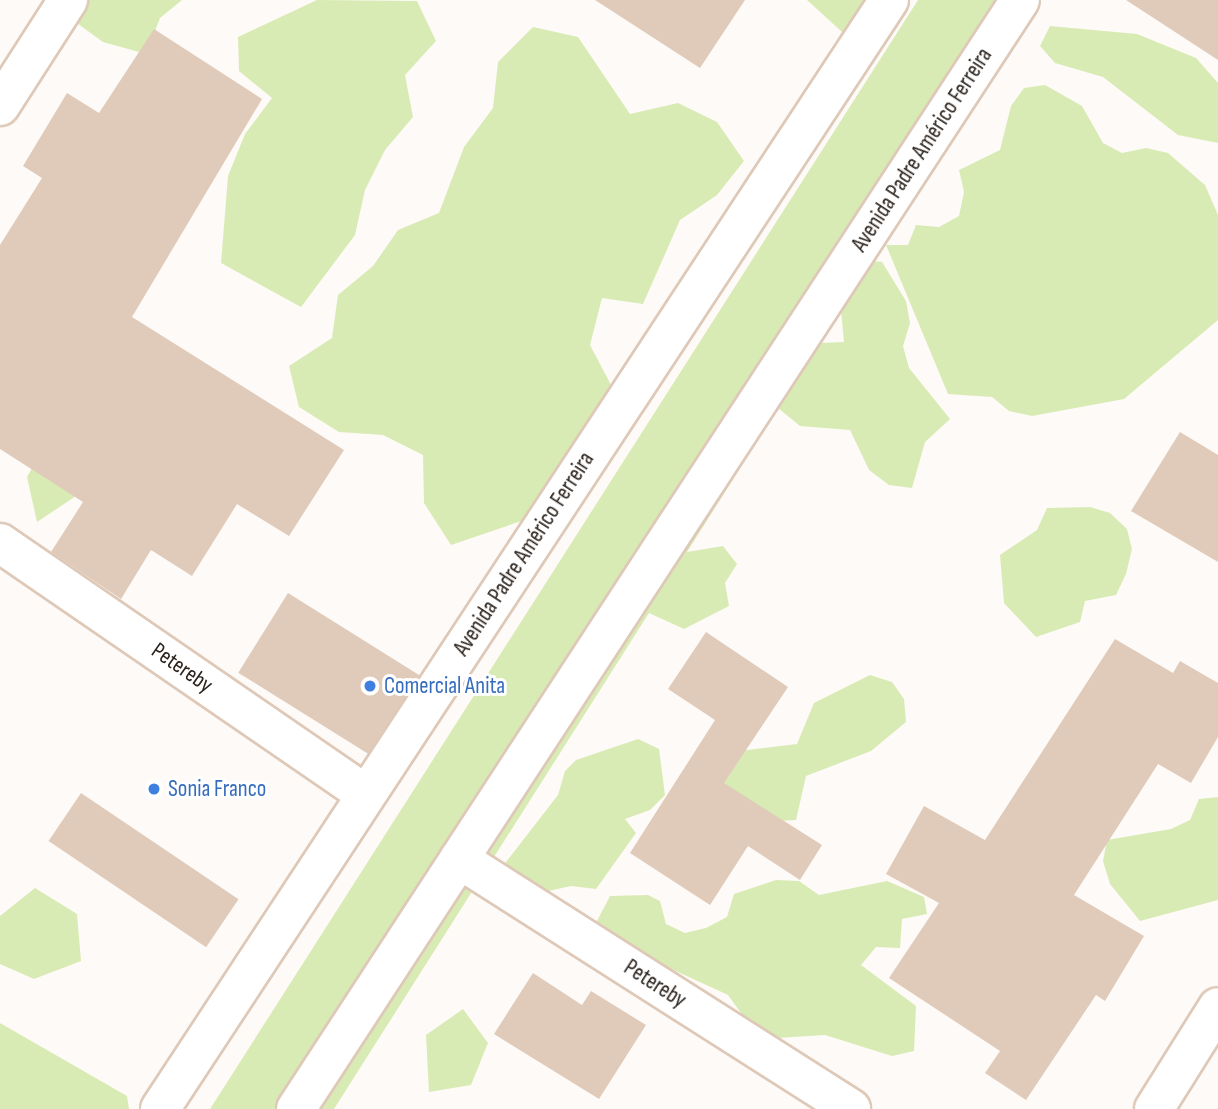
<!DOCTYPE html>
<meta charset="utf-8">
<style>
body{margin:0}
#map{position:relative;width:1218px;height:1109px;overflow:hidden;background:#fefaf7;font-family:"Sofia Sans Condensed",sans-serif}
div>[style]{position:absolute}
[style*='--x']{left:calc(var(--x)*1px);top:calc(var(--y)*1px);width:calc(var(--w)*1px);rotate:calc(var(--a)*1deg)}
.green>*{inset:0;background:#d9ebb4}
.building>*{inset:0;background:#e0cbba;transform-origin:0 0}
.roads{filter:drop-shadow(2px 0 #dec9b8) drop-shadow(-2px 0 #dec9b8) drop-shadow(0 2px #dec9b8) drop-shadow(0 -2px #dec9b8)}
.minor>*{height:38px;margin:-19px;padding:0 19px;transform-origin:19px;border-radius:19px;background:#fff}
.tertiary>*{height:38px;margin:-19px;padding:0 19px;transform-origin:19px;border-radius:19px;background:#fff}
.dots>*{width:19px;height:19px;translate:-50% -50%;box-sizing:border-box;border:4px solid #fff;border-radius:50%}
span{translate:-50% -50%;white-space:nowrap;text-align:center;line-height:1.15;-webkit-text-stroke:6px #fff;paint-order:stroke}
.street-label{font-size:23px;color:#2b231d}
.shop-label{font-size:23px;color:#366cbe}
.left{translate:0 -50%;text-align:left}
</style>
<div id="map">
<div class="green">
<div style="clip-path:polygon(45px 0,182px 0,160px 18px,146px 54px,103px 42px)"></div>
<div style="clip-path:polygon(317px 0,417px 1px,436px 41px,405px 75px,413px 117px,385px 150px,365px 190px,355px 235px,301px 307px,221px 263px,228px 176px,245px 134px,272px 98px,239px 71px,238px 37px)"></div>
<div style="clip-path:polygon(807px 0,887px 0,880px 12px,842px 32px)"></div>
<div style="clip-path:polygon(evenodd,918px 0,1037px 0,872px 261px,882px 262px,906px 301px,910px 323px,903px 346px,909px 368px,950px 419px,925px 442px,912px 488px,889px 485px,869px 470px,850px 430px,800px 426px,778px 408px,687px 552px,723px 546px,737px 564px,725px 583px,729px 606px,684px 629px,649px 613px,334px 1109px,210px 1109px,918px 0,841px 310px,844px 342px,820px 343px,820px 342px,841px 310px)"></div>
<div style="clip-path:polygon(1050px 26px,1137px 34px,1196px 58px,1218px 83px,1218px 143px,1178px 135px,1103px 77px,1055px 63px,1040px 46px)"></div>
<div style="clip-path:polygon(533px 27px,578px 37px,630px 114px,678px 103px,717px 122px,744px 161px,717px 195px,680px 220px,643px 304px,602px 298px,590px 345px,611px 385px,603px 426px,548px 512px,451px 545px,424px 503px,423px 455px,383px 435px,339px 432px,299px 407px,289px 366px,332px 338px,338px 295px,373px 266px,398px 230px,439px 213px,464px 147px,493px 108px,498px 62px)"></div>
<div style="clip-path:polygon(1045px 85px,1082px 106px,1103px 143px,1122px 153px,1146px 148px,1168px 153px,1205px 185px,1218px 215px,1218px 320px,1124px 399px,1032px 416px,1009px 411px,992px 397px,948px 394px,886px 245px,908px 245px,916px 225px,939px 227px,959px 216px,964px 192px,959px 170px,1000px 150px,1011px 106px,1024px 88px)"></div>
<div style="clip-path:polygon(49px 437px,76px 496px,37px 522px,27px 477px)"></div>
<div style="clip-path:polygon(1090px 507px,1110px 513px,1127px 529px,1132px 549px,1126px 574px,1116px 595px,1085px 601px,1080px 622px,1036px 637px,1004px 603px,1000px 555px,1037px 530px,1047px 508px)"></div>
<div style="clip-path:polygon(870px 675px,892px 682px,904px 699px,906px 722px,871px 751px,806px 776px,796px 820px,747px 823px,704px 755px,797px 744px,814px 703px)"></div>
<div style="clip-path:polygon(638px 739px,659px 749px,665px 795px,650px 810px,625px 819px,636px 833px,596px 889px,571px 886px,526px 896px,499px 871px,558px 795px,565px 771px,576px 760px)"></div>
<div style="clip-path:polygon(1218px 797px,1218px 900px,1140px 921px,1110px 884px,1103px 861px,1107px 840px,1171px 829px,1190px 820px,1199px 799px)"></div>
<div style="clip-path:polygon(776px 880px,799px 881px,819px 895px,887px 881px,924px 897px,927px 914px,902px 919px,900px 948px,876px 947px,861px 965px,916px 1006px,914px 1051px,892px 1056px,825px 1035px,777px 1038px,754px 1031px,728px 995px,628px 949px,596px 923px,610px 896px,648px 895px,660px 901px,666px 924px,685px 933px,706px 928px,727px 917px,734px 894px)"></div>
<div style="clip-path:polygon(35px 888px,77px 914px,81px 961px,34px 979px,0 964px,0 916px)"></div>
<div style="clip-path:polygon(463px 1009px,488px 1043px,471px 1085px,429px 1092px,426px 1035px)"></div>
<div style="clip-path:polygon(0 1023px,127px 1096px,129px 1109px,0 1109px)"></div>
</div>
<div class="building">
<div style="clip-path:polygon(595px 0,745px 0,700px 68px)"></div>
<div style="clip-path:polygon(1126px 0,1218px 0,1218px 60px)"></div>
<div style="clip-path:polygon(154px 29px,262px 99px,132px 317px,344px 450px,289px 536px,237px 504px,192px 576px,151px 550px,121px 599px,51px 552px,83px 502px,0 449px,0 245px,42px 178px,23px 166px,67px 93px,99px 113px)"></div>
<div style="clip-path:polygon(1180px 432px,1218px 455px,1218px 562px,1131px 511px)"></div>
<div style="left:288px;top:593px;width:155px;height:94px;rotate:32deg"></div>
<div style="clip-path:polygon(706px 632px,788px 687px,724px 783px,822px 845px,800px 880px,748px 846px,710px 905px,630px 853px,715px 720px,668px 689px)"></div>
<div style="clip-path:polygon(1115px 639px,1173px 673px,1180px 661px,1218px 683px,1218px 737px,1191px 783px,1158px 764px,1074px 895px,1144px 936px,1105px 1001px,1096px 995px,1026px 1100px,985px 1073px,1000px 1051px,889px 978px,939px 903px,886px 874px,924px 806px,985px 840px)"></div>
<div style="left:81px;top:793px;width:190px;height:58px;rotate:34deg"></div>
<div style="clip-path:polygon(533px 973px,582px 1005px,591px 991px,646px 1025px,599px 1099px,494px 1034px)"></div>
</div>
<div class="roads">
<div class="minor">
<div style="--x:0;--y:106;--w:126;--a:-57.3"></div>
<div style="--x:0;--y:543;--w:443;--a:34.5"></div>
<div style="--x:459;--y:859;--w:465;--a:32.5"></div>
<div style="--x:1154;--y:1109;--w:120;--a:-57.9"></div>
</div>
<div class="tertiary">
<div style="--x:160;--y:1109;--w:1327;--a:-56.68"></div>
<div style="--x:296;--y:1109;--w:1324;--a:-56.86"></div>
</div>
</div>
<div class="dots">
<div style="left:370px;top:686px;background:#3f7fe0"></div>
<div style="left:154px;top:789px;background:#3f7fe0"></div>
</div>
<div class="street-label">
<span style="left:922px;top:150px;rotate:-57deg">Avenida Padre Américo Ferreira</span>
<span style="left:524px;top:554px;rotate:-57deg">Avenida Padre Américo Ferreira</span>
<span style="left:182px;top:668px;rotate:35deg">Petereby</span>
<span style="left:655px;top:984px;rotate:33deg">Petereby</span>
</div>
<div class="shop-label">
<span class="left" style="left:384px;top:686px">Comercial Anita</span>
<span class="left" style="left:168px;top:789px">Sonia Franco</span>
</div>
</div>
